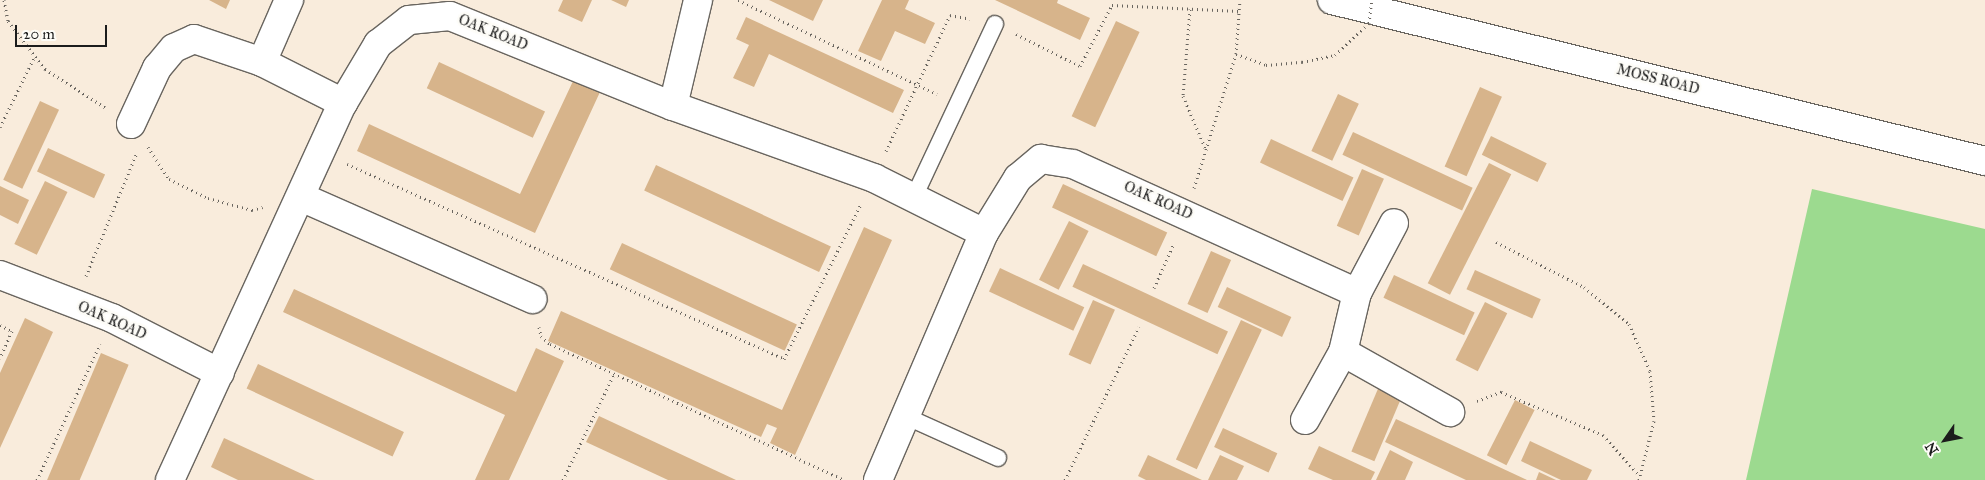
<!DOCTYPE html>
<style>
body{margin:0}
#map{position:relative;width:1985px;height:480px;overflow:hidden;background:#f9ecdc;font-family:"IM FELL Great Primer",serif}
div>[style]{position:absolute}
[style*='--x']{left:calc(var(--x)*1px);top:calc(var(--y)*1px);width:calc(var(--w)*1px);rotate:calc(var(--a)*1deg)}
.green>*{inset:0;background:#9cda8f}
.building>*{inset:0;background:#d7b48b;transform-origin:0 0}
.path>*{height:3px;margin-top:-1.5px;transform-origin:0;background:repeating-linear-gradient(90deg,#69655f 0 1px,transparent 0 5px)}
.roads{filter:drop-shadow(1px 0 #69655f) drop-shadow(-1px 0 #69655f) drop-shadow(0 1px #69655f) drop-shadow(0 -1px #69655f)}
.service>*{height:16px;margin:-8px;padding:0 8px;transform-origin:8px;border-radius:8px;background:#fff}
.minor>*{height:28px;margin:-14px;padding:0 14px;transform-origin:14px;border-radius:14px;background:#fff}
.tertiary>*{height:28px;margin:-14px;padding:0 14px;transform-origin:14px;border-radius:14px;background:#fff}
.path-bridge>*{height:3px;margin-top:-1.5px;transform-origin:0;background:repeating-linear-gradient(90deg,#69655f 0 1px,transparent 0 5px)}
span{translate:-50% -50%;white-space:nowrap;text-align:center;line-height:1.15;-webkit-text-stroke:5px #fdfcf7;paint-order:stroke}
.street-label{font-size:14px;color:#1c1c1c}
.north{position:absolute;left:1920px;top:415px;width:50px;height:50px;-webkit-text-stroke:4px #fdfcf7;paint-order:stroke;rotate:237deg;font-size:14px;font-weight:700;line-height:20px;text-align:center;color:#1c1c1c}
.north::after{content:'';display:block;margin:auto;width:18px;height:22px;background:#1c1c1c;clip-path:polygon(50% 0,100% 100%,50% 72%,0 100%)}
.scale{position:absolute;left:15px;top:25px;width:92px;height:22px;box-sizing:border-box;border:2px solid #1c1c1c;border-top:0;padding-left:6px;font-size:15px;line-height:18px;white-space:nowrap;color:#1c1c1c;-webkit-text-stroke:4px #fdfcf7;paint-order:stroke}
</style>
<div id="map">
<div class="green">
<div style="clip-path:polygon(1812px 189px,1985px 229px,1985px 480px,1746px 480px)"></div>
</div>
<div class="building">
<div style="clip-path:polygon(209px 0,230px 0,226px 9px)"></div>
<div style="clip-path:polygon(563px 0,592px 0,582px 22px,558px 11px)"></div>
<div style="clip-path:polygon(611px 0,629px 0,626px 7px)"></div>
<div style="clip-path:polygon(769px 0,823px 0,813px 21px)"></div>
<div style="clip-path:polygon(882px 0,909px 0,905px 9px,935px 23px,925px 44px,895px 31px,881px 61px,858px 51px)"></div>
<div style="clip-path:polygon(995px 0,1058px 0,1057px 3px,1090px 18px,1080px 40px)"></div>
<div style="clip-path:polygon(746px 17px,904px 90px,893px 113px,769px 54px,754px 87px,733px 78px,749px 45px,736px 39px)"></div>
<div style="left:1116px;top:21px;width:26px;height:105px;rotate:25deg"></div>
<div style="left:439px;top:62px;width:117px;height:29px;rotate:25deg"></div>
<div style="clip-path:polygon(574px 79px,600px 92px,535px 233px,357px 151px,369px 124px,520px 194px)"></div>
<div style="left:1480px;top:87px;width:24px;height:87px;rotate:24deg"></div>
<div style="left:1338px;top:94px;width:23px;height:63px;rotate:25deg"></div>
<div style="left:40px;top:101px;width:21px;height:87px;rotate:25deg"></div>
<div style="left:1353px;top:132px;width:132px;height:25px;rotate:25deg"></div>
<div style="left:1491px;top:136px;width:62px;height:21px;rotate:26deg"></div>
<div style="left:1271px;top:139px;width:91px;height:26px;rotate:25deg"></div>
<div style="left:48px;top:148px;width:63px;height:26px;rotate:25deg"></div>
<div style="left:1489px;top:163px;width:25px;height:135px;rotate:27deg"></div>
<div style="left:656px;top:165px;width:193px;height:28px;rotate:25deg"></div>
<div style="left:1362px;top:169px;width:24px;height:62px;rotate:24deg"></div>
<div style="left:45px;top:181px;width:25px;height:70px;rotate:26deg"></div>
<div style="left:1063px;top:184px;width:115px;height:26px;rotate:25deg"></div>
<div style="clip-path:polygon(0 186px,29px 200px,18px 224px,0 215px)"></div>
<div style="left:1069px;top:221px;width:22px;height:66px;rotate:27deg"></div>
<div style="clip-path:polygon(864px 227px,892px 240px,795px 455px,770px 443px,777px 428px,767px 424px,761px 437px,548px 341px,561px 311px,782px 410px)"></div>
<div style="left:622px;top:243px;width:193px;height:29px;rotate:25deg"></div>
<div style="left:1211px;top:251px;width:22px;height:58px;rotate:24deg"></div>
<div style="left:1083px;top:264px;width:160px;height:25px;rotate:25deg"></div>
<div style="left:1000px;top:268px;width:93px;height:26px;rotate:25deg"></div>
<div style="left:1475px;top:270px;width:72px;height:21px;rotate:24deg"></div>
<div style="left:1394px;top:275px;width:89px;height:25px;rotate:25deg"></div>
<div style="left:1227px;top:287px;width:71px;height:22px;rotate:25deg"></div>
<div style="clip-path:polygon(294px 289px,516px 392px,536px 348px,564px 361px,509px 480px,475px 480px,505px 415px,283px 312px)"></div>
<div style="left:1093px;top:300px;width:24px;height:60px;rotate:24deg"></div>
<div style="left:1485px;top:302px;width:25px;height:65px;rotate:27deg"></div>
<div style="clip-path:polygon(25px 318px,53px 332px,0 448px,0 373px)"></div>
<div style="left:1241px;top:320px;width:23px;height:154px;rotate:25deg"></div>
<div style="left:101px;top:353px;width:30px;height:140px;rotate:23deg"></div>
<div style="left:258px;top:364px;width:161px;height:27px;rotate:25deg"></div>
<div style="left:1383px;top:377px;width:25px;height:81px;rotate:23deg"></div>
<div style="left:1515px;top:400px;width:22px;height:62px;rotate:27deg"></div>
<div style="clip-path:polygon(599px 416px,736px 480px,668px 480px,586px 442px)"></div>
<div style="clip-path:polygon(1396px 419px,1527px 480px,1466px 480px,1385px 442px)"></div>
<div style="left:1223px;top:428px;width:60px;height:21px;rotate:25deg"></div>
<div style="clip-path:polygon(224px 438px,315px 480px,238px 480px,211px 467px)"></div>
<div style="clip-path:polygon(1530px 441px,1592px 470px,1587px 480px,1561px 480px,1521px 461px)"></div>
<div style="clip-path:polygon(1319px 446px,1375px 472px,1371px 480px,1333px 480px,1308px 469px)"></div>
<div style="clip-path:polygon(1390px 450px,1413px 462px,1405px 480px,1376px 480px)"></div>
<div style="clip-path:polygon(1148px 455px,1202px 480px,1146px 480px,1138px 476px)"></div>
<div style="clip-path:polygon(1220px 455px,1244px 466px,1237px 480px,1208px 480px)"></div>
<div style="clip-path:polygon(1539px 472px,1556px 480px,1536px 480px)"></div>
</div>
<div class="path">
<div style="--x:4;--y:0;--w:21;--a:79"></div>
<div style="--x:8;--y:21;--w:61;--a:52.4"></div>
<div style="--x:45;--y:69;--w:72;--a:32.6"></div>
<div style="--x:738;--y:0;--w:220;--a:25.3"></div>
<div style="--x:1190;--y:9;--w:87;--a:94.6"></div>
<div style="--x:1183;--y:96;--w:59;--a:66.9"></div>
<div style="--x:1016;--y:34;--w:72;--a:26.6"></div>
<div style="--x:1080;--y:66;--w:69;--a:-62.3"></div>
<div style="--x:1112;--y:5;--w:127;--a:2.7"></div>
<div style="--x:0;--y:127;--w:79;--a:-63.8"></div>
<div style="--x:148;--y:147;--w:38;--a:57"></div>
<div style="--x:169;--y:179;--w:43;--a:26"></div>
<div style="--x:208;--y:198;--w:46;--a:15.3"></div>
<div style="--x:252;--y:210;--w:11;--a:-15"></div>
<div style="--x:886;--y:151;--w:150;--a:-64.8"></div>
<div style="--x:950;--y:15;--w:20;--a:11"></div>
<div style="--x:347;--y:164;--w:479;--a:24"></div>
<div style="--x:784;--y:359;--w:173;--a:-63.6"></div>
<div style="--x:1194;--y:188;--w:140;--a:-72.6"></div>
<div style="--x:1236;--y:54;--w:54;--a:-85.8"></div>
<div style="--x:1496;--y:242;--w:99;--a:27.1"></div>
<div style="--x:1584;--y:287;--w:58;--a:39.4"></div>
<div style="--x:1629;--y:324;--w:51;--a:65.9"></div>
<div style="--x:1650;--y:371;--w:50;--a:85.4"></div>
<div style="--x:1654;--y:421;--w:61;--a:104.3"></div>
<div style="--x:86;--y:276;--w:134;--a:-67.6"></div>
<div style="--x:1154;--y:288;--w:49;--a:-66"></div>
<div style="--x:0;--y:325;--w:13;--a:27"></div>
<div style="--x:12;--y:331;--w:30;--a:114"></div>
<div style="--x:539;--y:327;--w:9;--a:77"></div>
<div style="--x:541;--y:336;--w:12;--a:42"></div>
<div style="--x:550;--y:344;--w:324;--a:24.8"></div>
<div style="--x:1477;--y:401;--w:26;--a:-21"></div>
<div style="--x:1501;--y:392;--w:111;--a:22.9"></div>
<div style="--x:1603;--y:435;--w:52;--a:48.1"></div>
<div style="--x:37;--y:480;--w:150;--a:-65.1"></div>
<div style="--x:563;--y:480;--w:118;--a:-64.3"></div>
<div style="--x:1065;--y:480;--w:170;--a:-64.2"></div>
</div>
<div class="roads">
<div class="service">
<div style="--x:914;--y:197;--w:191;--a:-64.9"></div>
<div style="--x:905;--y:416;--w:102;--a:24.3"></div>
</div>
<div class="minor">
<div style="--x:262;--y:62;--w:68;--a:-66.5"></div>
<div style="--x:673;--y:106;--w:109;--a:-76.7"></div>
<div style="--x:131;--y:124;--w:62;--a:-65.1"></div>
<div style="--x:157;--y:68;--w:26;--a:-50"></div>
<div style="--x:174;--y:48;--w:22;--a:-24"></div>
<div style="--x:194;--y:39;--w:72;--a:18.7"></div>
<div style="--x:262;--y:62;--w:91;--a:26.8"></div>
<div style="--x:301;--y:197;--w:253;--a:23.8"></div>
<div style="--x:0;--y:275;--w:120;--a:21"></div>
<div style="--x:112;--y:318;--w:121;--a:27"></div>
<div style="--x:1343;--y:352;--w:123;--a:29.3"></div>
<div style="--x:1305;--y:420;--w:78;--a:-60.8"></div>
<div style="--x:1343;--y:352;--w:61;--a:-76.7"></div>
<div style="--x:1357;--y:293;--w:79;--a:-62.1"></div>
<div style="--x:170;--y:480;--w:415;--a:-65.4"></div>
<div style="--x:343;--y:103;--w:69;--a:-59.3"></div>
<div style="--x:378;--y:44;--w:39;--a:-38"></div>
<div style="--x:409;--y:20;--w:41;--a:-5.6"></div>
<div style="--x:450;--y:16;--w:240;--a:22"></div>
<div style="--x:673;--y:106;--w:214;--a:19.7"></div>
<div style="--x:874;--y:178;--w:123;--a:26.6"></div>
<div style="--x:878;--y:480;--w:269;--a:-66.8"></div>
<div style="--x:984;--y:233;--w:65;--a:-58.3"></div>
<div style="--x:1018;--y:178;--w:30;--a:-40"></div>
<div style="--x:1041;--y:159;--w:32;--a:9"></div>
<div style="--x:1073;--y:164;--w:312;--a:24.4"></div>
</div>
<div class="tertiary">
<div style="--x:1332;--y:0;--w:673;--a:13.85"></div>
</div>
</div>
<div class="path-bridge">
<div style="--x:1236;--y:54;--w:32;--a:20"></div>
<div style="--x:1266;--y:65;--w:36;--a:-5"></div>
<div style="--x:1302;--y:62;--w:34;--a:-12"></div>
<div style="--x:1335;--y:55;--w:47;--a:-43.3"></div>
<div style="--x:1369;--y:23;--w:23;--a:-83"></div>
</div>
<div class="street-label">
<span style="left:493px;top:33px;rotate:22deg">OAK ROAD</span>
<span style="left:1658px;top:80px;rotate:14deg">MOSS ROAD</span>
<span style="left:1158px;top:201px;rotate:24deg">OAK ROAD</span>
<span style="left:112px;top:321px;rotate:24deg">OAK ROAD</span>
</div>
<div class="north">N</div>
<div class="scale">20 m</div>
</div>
